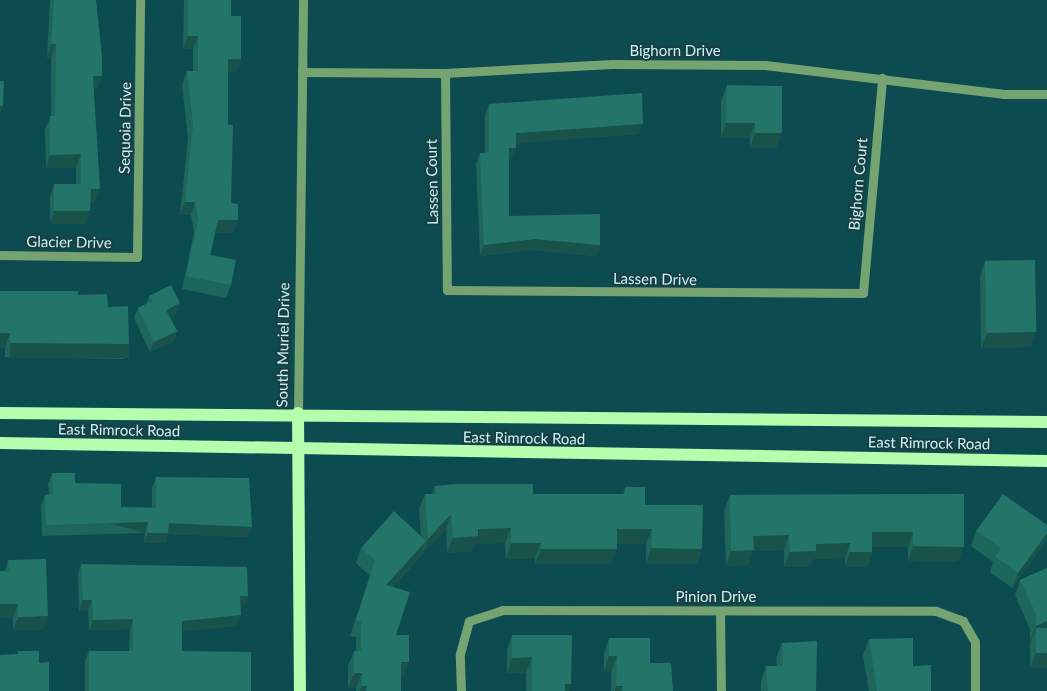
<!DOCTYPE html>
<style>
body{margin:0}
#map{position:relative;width:1047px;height:691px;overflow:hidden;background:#0c4b50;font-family:Lato,sans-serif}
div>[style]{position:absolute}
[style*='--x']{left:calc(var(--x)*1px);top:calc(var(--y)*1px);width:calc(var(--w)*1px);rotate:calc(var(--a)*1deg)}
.minor>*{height:9px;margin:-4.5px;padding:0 4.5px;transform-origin:4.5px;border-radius:4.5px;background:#76a372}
.major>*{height:12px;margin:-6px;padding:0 6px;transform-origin:6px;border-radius:6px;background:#b4fead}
.wall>*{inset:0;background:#1e655b}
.shaded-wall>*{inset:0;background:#18524a;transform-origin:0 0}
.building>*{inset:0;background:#23756a;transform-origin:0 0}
span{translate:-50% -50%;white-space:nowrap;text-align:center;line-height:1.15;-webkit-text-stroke:4px #1c3e41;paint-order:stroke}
.street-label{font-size:15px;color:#c4f5f9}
</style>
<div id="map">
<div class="minor">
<div style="--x:302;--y:72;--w:143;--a:0.4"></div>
<div style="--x:445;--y:73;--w:167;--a:-3.1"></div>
<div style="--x:612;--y:64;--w:153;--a:0.4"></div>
<div style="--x:765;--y:65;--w:241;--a:6.9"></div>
<div style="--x:1004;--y:94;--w:43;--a:0"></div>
<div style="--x:445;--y:73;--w:217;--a:89.5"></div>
<div style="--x:447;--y:290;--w:416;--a:0.4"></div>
<div style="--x:863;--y:293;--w:216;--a:-84.9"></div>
<div style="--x:0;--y:255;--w:137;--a:0.8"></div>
<div style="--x:137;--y:257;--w:257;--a:-89.3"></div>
<div style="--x:298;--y:413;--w:413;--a:-89.3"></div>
<div style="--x:720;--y:611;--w:80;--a:89.3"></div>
<div style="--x:461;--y:691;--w:37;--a:-92"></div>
<div style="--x:460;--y:654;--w:34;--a:-75"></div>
<div style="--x:469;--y:621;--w:35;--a:-18"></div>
<div style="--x:502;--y:610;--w:434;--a:0.1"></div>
<div style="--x:936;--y:611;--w:29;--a:20"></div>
<div style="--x:963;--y:621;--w:24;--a:60"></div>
<div style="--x:975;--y:642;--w:49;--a:90"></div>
</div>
<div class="major">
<div style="--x:0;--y:413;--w:1047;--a:0.49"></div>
<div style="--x:298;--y:413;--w:278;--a:89.6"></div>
<div style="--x:0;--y:443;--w:1047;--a:0.98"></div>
</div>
<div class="wall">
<div style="clip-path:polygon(50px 0,96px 0,102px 76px,97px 89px,94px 89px,95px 203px,90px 202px,90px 211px,86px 224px,50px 224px,50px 197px,54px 184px,76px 184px,76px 168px,46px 168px,45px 129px,51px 116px,51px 58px,47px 58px)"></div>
<div style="clip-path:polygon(184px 0,231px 0,231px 16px,241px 59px,236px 72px,228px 72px,228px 125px,231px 203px,238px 220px,233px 233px,215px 233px,210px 255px,231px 285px,226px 298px,182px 289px,194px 232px,191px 215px,180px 215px,188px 138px,182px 85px,187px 71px,193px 71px,193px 49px,183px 49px)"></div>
<div style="clip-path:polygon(727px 85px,782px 133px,776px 148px,750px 148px,750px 138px,721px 138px,721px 101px)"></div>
<div style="clip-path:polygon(489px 104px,639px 134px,516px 143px,512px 159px,509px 159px,509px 216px,600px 245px,596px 256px,531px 250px,480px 256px,476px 164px,480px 153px,485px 153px,485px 115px)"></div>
<div style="clip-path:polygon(985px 261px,1031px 347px,981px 348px,980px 276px)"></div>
<div style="clip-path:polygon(0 291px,78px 295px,108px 307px,129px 344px,124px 359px,5px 357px,5px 348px)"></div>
<div style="clip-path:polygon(149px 296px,180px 303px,176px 314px,170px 317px,177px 331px,173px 342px,150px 352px,134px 318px,138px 308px,146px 304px)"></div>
<div style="clip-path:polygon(52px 473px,75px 483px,121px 507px,152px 508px,152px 488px,156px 477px,248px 537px,168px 534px,165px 543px,144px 543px,145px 533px,42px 536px,41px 505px,45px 495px,49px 495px,48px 484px)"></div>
<div style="clip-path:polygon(435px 486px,533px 494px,623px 494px,625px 487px,645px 505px,702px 549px,697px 564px,646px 564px,646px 544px,617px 544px,611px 564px,535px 564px,535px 558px,506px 559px,505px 543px,475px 544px,472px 551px,447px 553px,446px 529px,422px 554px,422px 552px,421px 556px,393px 587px,396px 635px,403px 678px,401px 678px,401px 691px,356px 691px,356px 688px,348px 688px,348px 666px,354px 651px,356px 651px,356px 637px,350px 636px,370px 576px,356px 563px,361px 548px,421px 536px,419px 509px,425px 494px,432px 494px)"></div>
<div style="clip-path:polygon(964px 494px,958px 562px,908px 561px,908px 547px,872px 547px,872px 552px,867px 567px,845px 567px,845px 558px,813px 559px,810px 567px,784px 567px,784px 550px,753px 551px,748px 565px,726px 566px,724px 511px,730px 495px)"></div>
<div style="clip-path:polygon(1047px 525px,1047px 538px,1045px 543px,1012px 588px,990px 572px,993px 562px,971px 546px,976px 531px)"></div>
<div style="clip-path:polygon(8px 560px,43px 630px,13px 630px,13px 618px,0 618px,0 571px,5px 571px)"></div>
<div style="clip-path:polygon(81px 564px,248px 596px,244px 606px,241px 606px,237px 626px,182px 631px,182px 651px,251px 691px,85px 691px,85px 661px,89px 651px,129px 651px,130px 629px,89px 630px,88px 610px,79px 611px,78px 574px)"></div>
<div style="clip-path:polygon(1047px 568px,1047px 668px,1030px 668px,1030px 643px,1031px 641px,1030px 641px,1030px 629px,1015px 595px,1020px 580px)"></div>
<div style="clip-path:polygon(512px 635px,571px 684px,569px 691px,526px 691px,526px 673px,507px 673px,507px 650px)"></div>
<div style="clip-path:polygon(609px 638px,673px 691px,611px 691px,611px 672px,604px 672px,604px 653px)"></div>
<div style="clip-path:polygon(869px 639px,913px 666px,931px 691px,869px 691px,863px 655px)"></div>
<div style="clip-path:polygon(782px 643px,816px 691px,761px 691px,761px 681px,766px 666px,777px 666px,776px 658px)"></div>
</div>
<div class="shaded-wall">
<div style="clip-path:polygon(188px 36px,198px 36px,193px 49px,183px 49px)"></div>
<div style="clip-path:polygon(51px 44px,56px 44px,51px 58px,47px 58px)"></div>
<div style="clip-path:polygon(228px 59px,241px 59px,236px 72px,223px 72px)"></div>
<div style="clip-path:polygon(93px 76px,102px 76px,97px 89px,88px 89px)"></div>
<div style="clip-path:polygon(0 106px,3px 106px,0 116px)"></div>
<div style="clip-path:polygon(726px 123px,755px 123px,750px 138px,721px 138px)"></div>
<div style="clip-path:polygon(643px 124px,639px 134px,512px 144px,516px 133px)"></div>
<div style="clip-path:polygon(755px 133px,782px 133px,776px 148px,750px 148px)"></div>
<div style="clip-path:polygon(509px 148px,516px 148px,512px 159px,505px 159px)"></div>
<div style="clip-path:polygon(81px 154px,76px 168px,46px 168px,50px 155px)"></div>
<div style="clip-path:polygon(91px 189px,100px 189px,95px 203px,86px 202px)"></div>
<div style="clip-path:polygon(185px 202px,195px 202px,191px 215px,180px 215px)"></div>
<div style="clip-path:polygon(54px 211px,90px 211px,86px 224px,50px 224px)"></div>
<div style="clip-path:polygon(218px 220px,238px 220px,233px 233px,213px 233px)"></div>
<div style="clip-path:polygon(535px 239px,600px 245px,596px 256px,531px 250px,480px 256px,484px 245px)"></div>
<div style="clip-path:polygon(180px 303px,176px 314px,163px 320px,166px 310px)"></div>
<div style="clip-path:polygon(177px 331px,173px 342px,150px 352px,154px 342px)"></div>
<div style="clip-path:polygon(1036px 332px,1031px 347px,981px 348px,987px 333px)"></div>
<div style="clip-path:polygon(0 333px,10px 333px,5px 348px,0 348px)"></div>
<div style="left:10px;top:343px;width:119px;height:15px"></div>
<div style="clip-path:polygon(451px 514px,446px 529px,422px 554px,428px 539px)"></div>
<div style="left:148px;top:522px;width:11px;height:102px;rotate:105deg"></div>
<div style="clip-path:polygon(169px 523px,252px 527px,248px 537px,168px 534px,165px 543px,144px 543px,148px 533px)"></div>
<div style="clip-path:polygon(511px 528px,505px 543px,475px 544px,472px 551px,447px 553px,453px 538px,478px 529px)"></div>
<div style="clip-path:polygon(617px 529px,652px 529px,646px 544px,611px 544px)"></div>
<div style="clip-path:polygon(872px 532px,913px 532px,908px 547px,867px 547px)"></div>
<div style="clip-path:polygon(1047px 533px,1047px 538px,1045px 543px,1012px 588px,1018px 573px)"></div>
<div style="clip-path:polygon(789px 535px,784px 550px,753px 551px,748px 565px,726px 566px,731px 551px,753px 536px)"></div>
<div style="clip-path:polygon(426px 541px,421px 556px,380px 600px,386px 585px)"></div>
<div style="clip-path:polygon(511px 543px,541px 543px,535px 558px,506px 559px)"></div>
<div style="clip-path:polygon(850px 543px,845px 558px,813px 559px,810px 567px,784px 567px,790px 552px,816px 544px)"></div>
<div style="clip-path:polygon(913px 546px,964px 547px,958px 562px,908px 561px)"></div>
<div style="clip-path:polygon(651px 548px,702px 549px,697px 564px,646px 564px)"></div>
<div style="clip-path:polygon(541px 549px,617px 549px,611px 564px,535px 564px)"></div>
<div style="clip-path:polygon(850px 552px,872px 552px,867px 567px,845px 567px)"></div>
<div style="clip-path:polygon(240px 596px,248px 596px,244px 606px,236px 606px)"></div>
<div style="clip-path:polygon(83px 600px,92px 600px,88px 610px,79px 611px)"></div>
<div style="clip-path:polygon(0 604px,18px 604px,13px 618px,0 618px)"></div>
<div style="clip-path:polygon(241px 615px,237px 626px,178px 632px,182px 621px)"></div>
<div style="clip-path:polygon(48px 616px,43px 630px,13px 630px,18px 617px)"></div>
<div style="clip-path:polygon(133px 619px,130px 629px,89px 630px,93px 620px)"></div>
<div style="clip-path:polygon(1047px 621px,1047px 634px,1036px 628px,1031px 641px,1030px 641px,1036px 626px)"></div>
<div style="clip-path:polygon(1036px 653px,1047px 653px,1047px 668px,1030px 668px)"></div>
<div style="clip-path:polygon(609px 656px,617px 656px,611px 672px,604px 672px)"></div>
<div style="clip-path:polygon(532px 657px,526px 673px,507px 673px,512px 658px)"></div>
<div style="clip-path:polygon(401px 662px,409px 662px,403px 678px,396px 678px)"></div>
<div style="clip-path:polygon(354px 673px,362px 673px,356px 688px,348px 688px)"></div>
<div style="clip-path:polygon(565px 684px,571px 684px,569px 691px,562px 691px)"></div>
<div style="clip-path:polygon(362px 686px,367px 686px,365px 691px,360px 691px)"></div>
<div style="clip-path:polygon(616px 686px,623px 686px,621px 691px,615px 691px)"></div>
</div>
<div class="building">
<div style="clip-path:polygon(54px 0,96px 0,102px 57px,102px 76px,93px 76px,100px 189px,91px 189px,90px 211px,54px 211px,54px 184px,81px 184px,81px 154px,50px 155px,50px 116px,55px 116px,56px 44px,51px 44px)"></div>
<div style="clip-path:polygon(188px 0,231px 0,231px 16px,241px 16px,241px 59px,228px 59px,228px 125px,233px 125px,231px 203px,238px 204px,238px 220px,218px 220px,210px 255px,236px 260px,231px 285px,186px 276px,198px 219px,195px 202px,185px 202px,193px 125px,187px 71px,198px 71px,198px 36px,188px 36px)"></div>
<div style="clip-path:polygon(0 81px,4px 81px,3px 106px,0 106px)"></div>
<div style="clip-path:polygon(727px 85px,782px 86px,782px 133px,755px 133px,755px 123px,726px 123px)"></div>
<div style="clip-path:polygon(642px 93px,643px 124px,516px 133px,516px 148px,509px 148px,509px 216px,600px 214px,600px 245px,535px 239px,484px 245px,480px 153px,489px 153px,489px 104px)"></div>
<div style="left:1035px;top:260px;width:72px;height:50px;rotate:89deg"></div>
<div style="clip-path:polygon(171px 285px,180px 303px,166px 310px,177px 331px,154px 342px,138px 308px,152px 301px,149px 296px)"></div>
<div style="clip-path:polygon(0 291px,78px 291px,78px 295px,107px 294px,108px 307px,128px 306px,129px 344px,10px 343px,10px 333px,0 333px)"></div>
<div style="clip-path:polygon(52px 473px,75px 473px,75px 483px,121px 484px,121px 507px,156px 508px,156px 477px,249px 478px,252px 527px,169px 523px,168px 533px,148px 533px,148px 522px,46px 525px,45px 495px,53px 494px)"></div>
<div style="clip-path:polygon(457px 484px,533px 484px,533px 494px,625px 494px,625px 487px,645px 487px,645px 505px,703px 505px,702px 549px,651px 548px,652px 529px,617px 529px,617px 549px,541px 549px,541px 543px,511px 543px,511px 528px,478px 529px,478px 536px,453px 538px,451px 514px,428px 539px,425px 494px,436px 494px,435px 486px)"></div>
<div style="clip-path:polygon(964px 494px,964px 547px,913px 546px,913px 532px,872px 532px,872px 552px,850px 552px,850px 543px,816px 544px,816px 551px,790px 552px,789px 535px,753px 536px,754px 550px,731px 551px,730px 495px)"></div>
<div style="clip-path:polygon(1003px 494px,1047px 525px,1047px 533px,1018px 573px,995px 557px,1001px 548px,976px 531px)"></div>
<div style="clip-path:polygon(394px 511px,426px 541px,386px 585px,410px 592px,396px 635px,409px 635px,409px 662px,401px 662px,401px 691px,367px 691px,367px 686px,362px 686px,362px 673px,354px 673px,354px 651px,361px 651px,361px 622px,356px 620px,375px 560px,361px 548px)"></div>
<div style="clip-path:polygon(46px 559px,48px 616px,18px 617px,18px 604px,0 604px,0 571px,9px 571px,8px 560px)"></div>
<div style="clip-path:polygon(81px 564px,247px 567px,248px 596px,240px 596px,241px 615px,182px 621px,182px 651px,251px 652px,251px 691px,89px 691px,89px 651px,133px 651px,133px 619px,93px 620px,92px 600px,83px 600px)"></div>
<div style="clip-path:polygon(1047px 568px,1047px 621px,1036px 626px,1036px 614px,1020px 580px)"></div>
<div style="left:1036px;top:628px;width:11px;height:25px"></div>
<div style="clip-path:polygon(512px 635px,572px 635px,571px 684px,565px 684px,565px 691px,532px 691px,532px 657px,512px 658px)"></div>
<div style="clip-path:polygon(609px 638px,650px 638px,650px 663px,671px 663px,673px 691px,623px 691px,623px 686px,616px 686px,617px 656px,609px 656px)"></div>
<div style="clip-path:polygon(913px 638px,913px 666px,931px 665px,931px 691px,877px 691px,869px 639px)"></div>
<div style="clip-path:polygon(817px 641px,816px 691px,768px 691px,766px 666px,783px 666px,782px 643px)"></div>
<div style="clip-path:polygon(18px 651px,39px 651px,39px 663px,49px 662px,49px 691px,0 691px,0 655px,18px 654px)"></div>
</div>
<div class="street-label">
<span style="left:675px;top:51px">Bighorn Drive</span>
<span style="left:125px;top:128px;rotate:-89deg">Sequoia Drive</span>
<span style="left:432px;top:182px;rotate:-91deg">Lassen Court</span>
<span style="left:858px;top:184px;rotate:-85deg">Bighorn Court</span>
<span style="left:69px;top:242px;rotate:1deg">Glacier Drive</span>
<span style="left:655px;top:279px;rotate:1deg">Lassen Drive</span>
<span style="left:283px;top:345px;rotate:-89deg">South Muriel Drive</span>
<span style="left:119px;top:430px;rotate:1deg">East Rimrock Road</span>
<span style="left:524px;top:438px;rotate:1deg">East Rimrock Road</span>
<span style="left:929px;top:443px;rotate:1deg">East Rimrock Road</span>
<span style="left:716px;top:597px">Pinion Drive</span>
</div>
</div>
